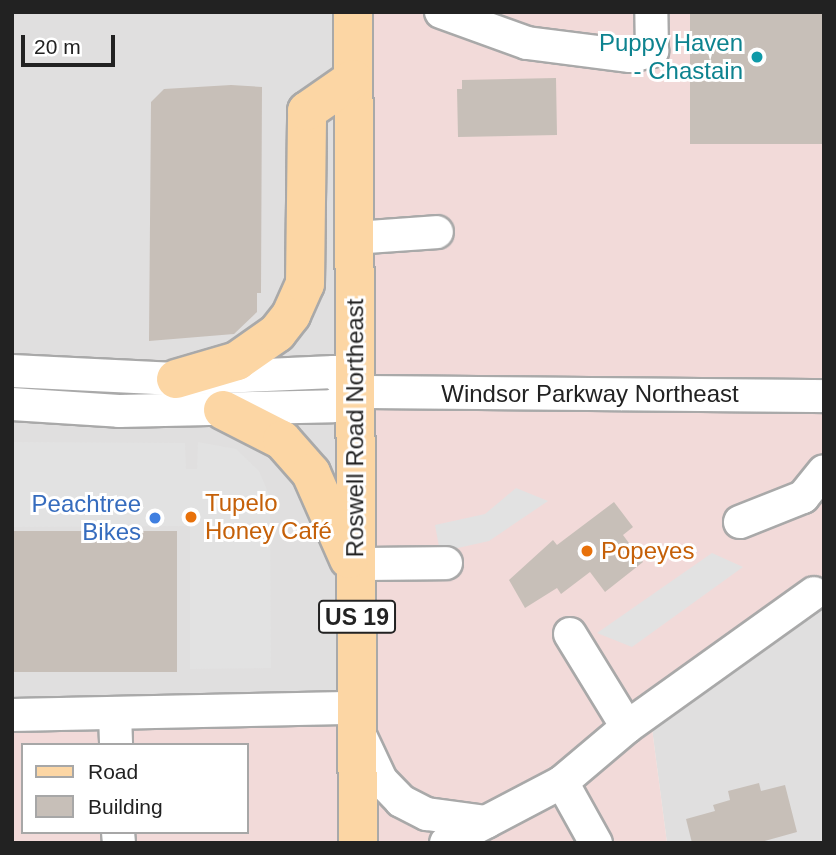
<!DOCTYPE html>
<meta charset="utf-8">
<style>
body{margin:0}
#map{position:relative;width:836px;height:855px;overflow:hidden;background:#f2efe9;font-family:Arial,sans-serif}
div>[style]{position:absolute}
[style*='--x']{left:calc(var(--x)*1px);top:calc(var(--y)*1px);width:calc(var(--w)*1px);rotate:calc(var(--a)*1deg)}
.residential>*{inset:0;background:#e0dfdf;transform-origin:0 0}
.commercial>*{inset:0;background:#f2dad9}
.parking>*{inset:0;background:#e2e2e2}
.building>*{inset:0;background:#c7bfb8;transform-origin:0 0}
.roads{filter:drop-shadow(2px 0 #a9a9a9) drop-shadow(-2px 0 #a9a9a9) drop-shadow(0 2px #a9a9a9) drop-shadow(0 -2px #a9a9a9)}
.minor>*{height:32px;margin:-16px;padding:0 16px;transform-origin:16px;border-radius:16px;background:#fff}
.major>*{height:38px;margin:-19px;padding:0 19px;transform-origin:19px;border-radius:19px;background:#fcd6a4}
.dots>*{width:19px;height:19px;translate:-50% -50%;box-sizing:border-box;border:4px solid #fff;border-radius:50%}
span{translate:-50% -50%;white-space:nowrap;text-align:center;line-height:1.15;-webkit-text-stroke:6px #fff;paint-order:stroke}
.shield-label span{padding:2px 5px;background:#fff;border:2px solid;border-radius:5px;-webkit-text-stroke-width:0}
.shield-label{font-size:23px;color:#222;font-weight:700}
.culture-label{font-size:24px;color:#0d838f}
.right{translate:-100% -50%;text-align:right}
.street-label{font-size:24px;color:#222}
.food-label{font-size:24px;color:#c56008}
.left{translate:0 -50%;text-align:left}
.shop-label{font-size:24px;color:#366cbe}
.frame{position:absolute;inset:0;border:14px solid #222;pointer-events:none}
.legend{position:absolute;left:21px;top:743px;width:228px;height:91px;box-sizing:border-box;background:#fff;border:2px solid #a7a7a7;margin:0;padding:9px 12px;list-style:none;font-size:21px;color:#222}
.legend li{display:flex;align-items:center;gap:14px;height:35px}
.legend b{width:35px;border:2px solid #a7a7a7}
.scale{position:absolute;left:21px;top:35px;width:94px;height:32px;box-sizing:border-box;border:4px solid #222;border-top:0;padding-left:9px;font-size:21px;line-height:24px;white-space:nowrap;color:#222;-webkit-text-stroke:5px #fff;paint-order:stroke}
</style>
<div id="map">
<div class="residential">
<div style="left:12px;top:12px;width:339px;height:705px"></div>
<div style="clip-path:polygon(824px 604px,824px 843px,667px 843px,651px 721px)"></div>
</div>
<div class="commercial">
<div style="clip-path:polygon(evenodd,351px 12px,824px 12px,824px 604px,651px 721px,667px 843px,12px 843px,12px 717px,353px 699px,351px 12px,23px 745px,247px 745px,247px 832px,23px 832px,23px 745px)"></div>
</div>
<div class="parking">
<div style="clip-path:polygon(12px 442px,185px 443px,186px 469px,197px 469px,198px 442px,236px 449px,259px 471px,270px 497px,271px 668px,190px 669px,190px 526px,12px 527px)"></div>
<div style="clip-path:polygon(516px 488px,548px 501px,489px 541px,440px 552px,435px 525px,485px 514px)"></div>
<div style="clip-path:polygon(712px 553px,743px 567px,632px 647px,597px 633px)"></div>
</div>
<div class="building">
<div style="left:690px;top:12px;width:132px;height:132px"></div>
<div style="clip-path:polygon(556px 78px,557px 135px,458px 137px,457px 89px,462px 89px,462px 80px)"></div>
<div style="clip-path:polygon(231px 85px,262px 87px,261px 293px,257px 293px,257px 312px,234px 334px,149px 341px,151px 102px,164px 89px)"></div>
<div style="clip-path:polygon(614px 502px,633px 527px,623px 535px,643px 562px,605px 592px,590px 572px,561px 594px,557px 588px,525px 608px,509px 580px,553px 540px,557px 545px)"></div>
<div style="left:177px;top:531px;width:141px;height:165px;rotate:90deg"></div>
<div style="clip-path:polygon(759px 783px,761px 791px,785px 785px,797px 832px,758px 843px,692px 843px,686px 819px,715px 811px,713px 805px,730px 800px,728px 791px)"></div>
</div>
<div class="roads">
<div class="minor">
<div style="--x:441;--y:12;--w:91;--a:19.8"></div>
<div style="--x:527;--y:43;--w:104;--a:7.2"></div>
<div style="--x:630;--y:56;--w:23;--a:-13"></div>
<div style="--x:652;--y:51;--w:39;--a:-91"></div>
<div style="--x:354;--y:238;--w:83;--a:-4.1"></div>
<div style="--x:12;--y:371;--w:164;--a:2.8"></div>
<div style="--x:176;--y:379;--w:158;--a:-2.5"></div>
<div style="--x:334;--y:372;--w:29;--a:44"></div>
<div style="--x:355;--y:392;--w:469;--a:0.5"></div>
<div style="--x:12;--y:404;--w:107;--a:3.7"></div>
<div style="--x:119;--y:411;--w:214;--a:-1.3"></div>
<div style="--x:333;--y:406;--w:26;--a:-32"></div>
<div style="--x:740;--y:522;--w:68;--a:-21.6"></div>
<div style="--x:803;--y:497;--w:33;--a:-51"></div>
<div style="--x:356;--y:564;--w:90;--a:-0.6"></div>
<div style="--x:570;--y:634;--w:109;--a:58.5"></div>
<div style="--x:115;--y:714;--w:31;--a:88"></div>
<div style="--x:12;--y:715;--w:345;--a:-1.2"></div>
<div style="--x:359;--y:733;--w:52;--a:64.9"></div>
<div style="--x:381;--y:780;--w:29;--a:46"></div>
<div style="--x:401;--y:801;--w:29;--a:27"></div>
<div style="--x:427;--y:814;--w:60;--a:7.7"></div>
<div style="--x:562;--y:782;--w:70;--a:60.9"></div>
<div style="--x:118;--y:832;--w:11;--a:85"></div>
<div style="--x:446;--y:843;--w:131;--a:-27.7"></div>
<div style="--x:562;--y:782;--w:85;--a:-40.2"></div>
<div style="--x:627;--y:727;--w:230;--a:-35.6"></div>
</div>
<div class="major">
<div style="--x:353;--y:12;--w:831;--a:89.66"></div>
<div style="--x:176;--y:379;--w:64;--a:-16.4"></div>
<div style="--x:237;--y:361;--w:49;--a:-35"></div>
<div style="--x:277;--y:333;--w:23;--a:-52"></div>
<div style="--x:291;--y:315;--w:34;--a:-66"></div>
<div style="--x:305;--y:284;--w:173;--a:-89.3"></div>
<div style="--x:307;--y:111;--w:56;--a:-34.8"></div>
<div style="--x:223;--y:410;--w:66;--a:27"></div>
<div style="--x:282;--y:440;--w:44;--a:48.7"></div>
<div style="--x:311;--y:473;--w:94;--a:66.2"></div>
</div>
</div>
<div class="dots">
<div style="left:757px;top:57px;background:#0f9aa8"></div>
<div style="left:191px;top:517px;background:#e8710a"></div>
<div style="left:155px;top:518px;background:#3f7fe0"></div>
<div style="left:587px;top:551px;background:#e8710a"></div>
</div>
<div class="shield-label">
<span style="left:357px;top:617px">US 19</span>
</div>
<div class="culture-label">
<span class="right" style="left:743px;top:57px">Puppy Haven<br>- Chastain</span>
</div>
<div class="street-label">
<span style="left:590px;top:394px">Windsor Parkway Northeast</span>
<span style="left:355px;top:428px;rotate:-90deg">Roswell Road Northeast</span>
</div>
<div class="food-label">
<span class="left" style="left:205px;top:517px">Tupelo<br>Honey Café</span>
<span class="left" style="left:601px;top:551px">Popeyes</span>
</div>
<div class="shop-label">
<span class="right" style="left:141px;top:518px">Peachtree<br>Bikes</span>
</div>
<div class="frame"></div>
<ul class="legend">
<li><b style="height:9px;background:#fcd6a4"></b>Road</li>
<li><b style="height:19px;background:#c7bfb8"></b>Building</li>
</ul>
<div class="scale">20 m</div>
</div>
